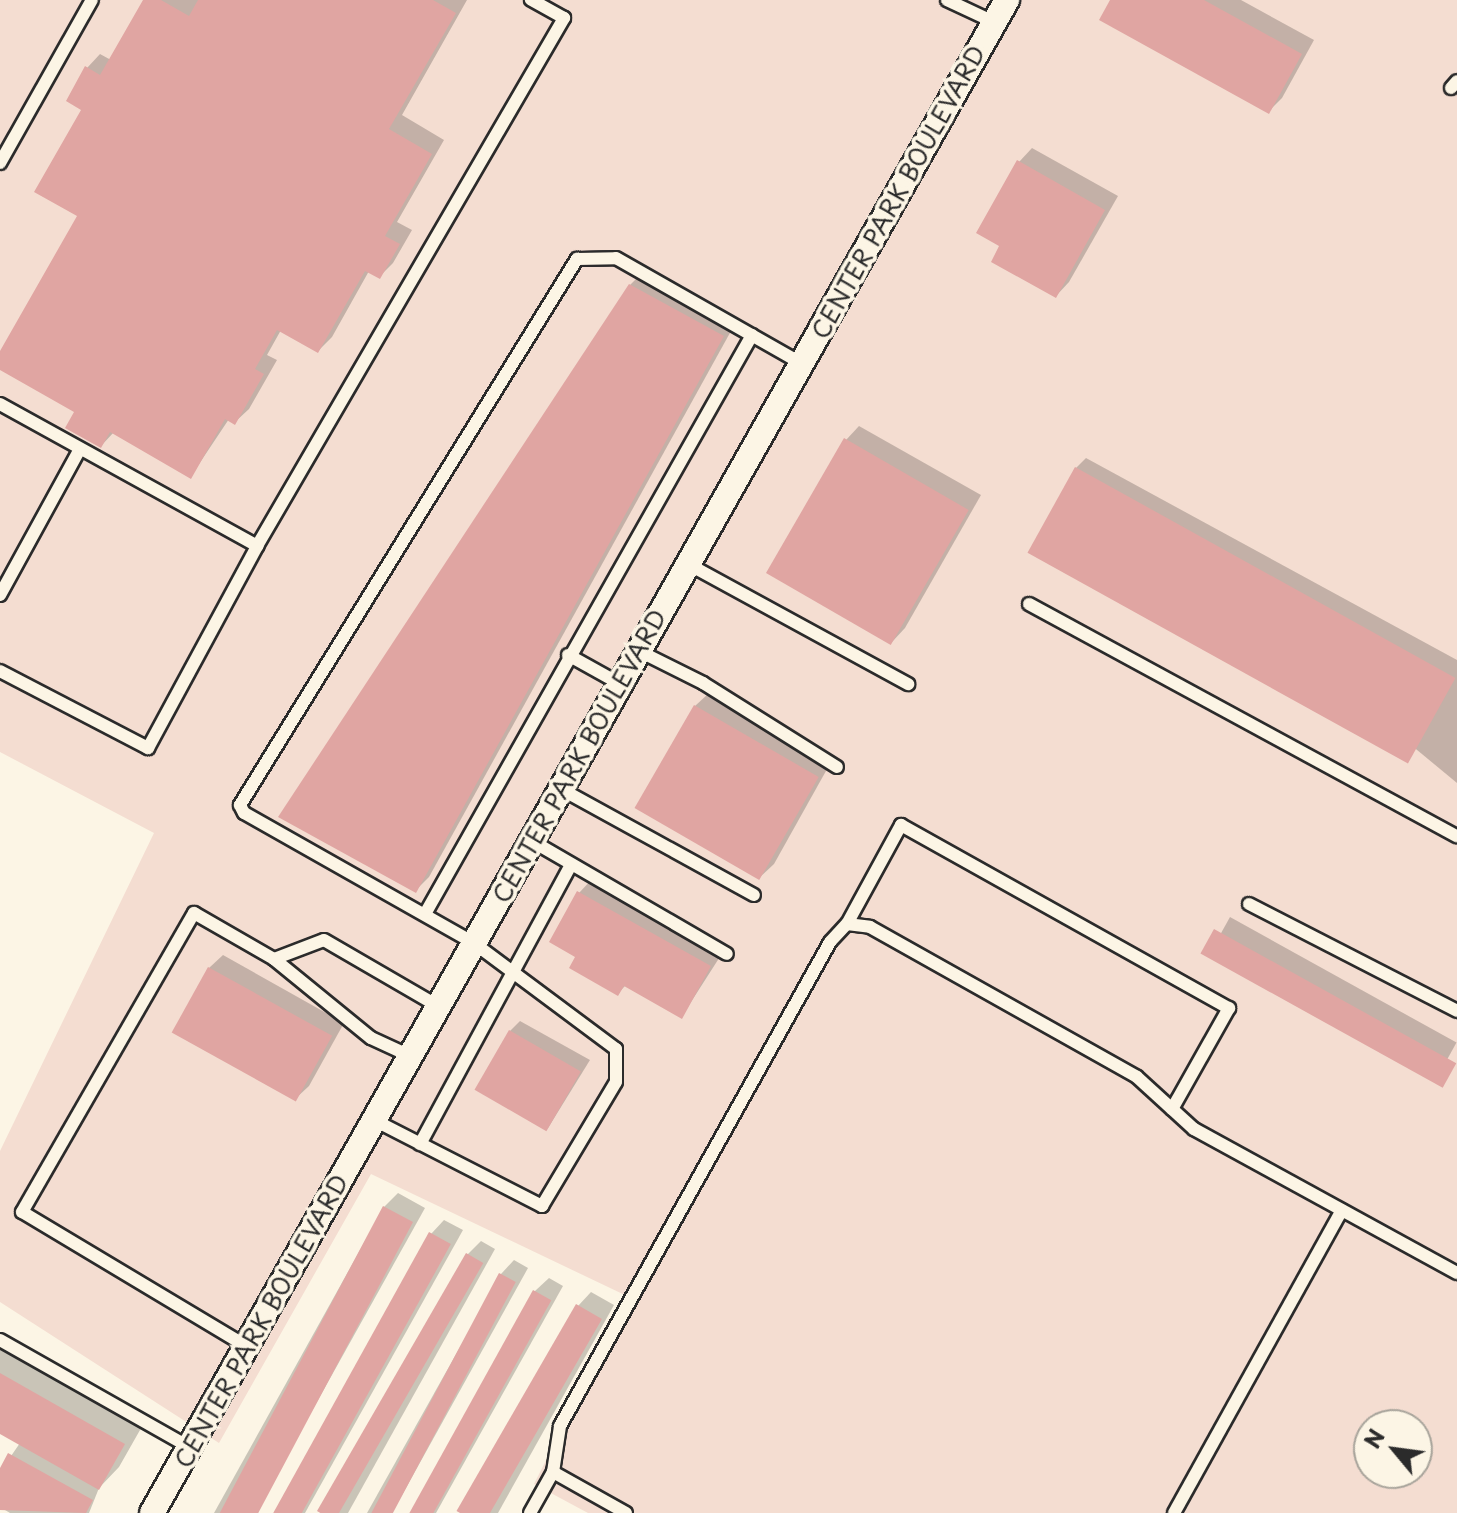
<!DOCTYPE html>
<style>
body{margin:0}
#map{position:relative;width:1457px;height:1513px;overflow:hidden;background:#fcf5e5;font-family:"Playpen Sans",sans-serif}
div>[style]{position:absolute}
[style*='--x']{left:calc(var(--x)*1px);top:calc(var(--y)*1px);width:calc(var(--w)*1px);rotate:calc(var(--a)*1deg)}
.built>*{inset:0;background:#f4ddd1}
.shadow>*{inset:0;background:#0003;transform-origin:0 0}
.building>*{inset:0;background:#e0a5a2;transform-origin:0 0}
.roads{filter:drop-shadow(2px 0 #2b2b2b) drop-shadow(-2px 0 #2b2b2b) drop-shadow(0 2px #2b2b2b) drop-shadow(0 -2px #2b2b2b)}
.service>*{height:12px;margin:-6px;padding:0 6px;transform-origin:6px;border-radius:6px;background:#fcf5e5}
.minor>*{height:24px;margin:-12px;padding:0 12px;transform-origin:12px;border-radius:12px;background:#fcf5e5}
span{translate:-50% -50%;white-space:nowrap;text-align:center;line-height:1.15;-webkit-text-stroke:8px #fcf5e5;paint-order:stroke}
.street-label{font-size:24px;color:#2b2b2b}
.north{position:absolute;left:1353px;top:1409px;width:80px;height:80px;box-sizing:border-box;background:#fcf5e5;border:2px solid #a8a49b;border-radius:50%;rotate:299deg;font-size:22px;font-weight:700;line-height:32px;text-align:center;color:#2b2b2b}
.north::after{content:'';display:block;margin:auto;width:28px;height:36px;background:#2b2b2b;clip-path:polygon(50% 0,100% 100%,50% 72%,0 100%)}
</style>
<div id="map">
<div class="built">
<div style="clip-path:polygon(evenodd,0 0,1457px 0,1457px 1513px,588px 1513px,534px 1484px,629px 1297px,371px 1174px,219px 1443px,0 1302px,0 1151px,154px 833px,0 752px,0 0,1369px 1425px,1417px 1425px,1417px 1473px,1369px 1473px,1369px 1425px)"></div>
</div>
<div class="shadow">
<div style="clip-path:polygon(146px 0,467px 0,402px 115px,444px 140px,397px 222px,412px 230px,393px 263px,379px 277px,369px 271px,332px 337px,318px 351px,281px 330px,267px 355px,277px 360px,249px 409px,235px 422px,229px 419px,191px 476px,114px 432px,101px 446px,76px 412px,0 368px,0 355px,79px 216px,87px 68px,100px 54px,111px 60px)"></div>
<div style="clip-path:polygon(1112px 0,1241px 0,1314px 40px,1282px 98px,1268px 112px)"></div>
<div style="clip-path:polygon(1032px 148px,1118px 196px,1069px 282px,1056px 296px,1002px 245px,1019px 162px)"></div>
<div style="clip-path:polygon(644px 271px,736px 322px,429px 877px,415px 891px,630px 285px)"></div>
<div style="clip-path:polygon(859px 426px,981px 495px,905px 628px,892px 642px,846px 440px)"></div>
<div style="clip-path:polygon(1086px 458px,1457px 660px,1457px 783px,1076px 468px)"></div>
<div style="clip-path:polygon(709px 693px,831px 762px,774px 864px,760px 877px,695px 706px)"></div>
<div style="clip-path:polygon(592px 879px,723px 952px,682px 1016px,626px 985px,618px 993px,578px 956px,579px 893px)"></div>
<div style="left:1230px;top:917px;width:259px;height:45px;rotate:29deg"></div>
<div style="clip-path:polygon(223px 955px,344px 1023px,309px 1086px,295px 1099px,209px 968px)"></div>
<div style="clip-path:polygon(520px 1021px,590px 1060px,548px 1128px,510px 1031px)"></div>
<div style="clip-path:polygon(398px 1193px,425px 1208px,255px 1513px,214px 1513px,384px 1207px)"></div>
<div style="clip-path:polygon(444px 1220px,463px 1230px,305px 1513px,274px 1513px,431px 1234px)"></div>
<div style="clip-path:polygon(481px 1241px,495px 1249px,348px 1513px,324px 1513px,468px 1254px)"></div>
<div style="clip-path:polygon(514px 1260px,528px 1268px,392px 1513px,367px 1513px,501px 1274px)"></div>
<div style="clip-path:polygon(549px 1278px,563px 1286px,436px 1513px,411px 1513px,535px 1291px)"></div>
<div style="clip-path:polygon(591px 1292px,614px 1305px,498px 1513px,462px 1513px,578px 1306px)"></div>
<div style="clip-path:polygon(0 1342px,144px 1423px,119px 1467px,99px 1488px,89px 1513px,10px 1513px,0 1507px,0 1472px,20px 1443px,0 1432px)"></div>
</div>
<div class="building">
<div style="clip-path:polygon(143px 0,161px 0,189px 16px,198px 0,433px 0,456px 13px,389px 129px,432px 154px,385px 236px,400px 244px,380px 279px,365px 271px,318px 353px,277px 330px,255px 369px,264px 374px,235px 425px,225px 419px,191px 479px,110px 432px,101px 448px,65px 428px,74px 412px,0 370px,0 351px,77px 216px,34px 192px,81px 110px,66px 101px,85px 66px,100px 75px)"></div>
<div style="clip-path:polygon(1110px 0,1204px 0,1302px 54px,1269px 114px,1099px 20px)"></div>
<div style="clip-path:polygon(1017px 160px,1105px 210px,1056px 298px,991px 262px,999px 246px,976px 233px)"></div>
<div style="clip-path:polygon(629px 284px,724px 336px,416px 893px,278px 817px)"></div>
<div style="left:844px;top:438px;width:144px;height:156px;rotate:30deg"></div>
<div style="left:1075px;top:467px;width:435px;height:98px;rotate:29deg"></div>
<div style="left:694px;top:705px;width:144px;height:119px;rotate:30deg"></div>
<div style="clip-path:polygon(577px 891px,711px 966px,682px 1019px,624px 986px,618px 996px,569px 968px,575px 957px,549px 942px)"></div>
<div style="left:1214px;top:929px;width:277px;height:28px;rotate:29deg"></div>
<div style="left:208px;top:967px;width:142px;height:75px;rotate:29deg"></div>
<div style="left:509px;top:1030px;width:83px;height:69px;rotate:30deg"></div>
<div style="left:383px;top:1206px;width:34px;height:351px;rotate:28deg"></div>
<div style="left:429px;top:1232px;width:25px;height:322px;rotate:29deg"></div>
<div style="left:466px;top:1253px;width:20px;height:298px;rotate:30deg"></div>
<div style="left:499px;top:1273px;width:19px;height:275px;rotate:28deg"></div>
<div style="left:533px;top:1290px;width:21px;height:256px;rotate:29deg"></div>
<div style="left:576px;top:1304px;width:30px;height:239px;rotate:30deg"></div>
<div style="clip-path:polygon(0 1373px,125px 1444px,99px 1490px,0 1434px)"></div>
<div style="clip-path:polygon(8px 1453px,93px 1500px,86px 1513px,0 1510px,0 1468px)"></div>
</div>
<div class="roads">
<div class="service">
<div style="--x:947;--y:0;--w:52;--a:25.1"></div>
<div style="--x:1451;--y:88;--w:9;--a:-49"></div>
<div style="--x:0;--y:163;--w:187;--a:-60.6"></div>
<div style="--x:0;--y:404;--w:294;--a:28.9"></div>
<div style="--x:688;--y:564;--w:251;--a:28.6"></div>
<div style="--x:0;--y:595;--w:166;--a:-61.3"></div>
<div style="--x:1029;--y:604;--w:487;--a:28.5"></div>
<div style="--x:639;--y:651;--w:72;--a:26.6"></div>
<div style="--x:703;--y:683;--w:158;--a:32.1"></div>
<div style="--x:568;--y:655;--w:60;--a:29.1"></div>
<div style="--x:0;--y:671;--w:167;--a:27.5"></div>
<div style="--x:148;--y:748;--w:230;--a:-61.6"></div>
<div style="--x:257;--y:546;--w:611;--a:-59.82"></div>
<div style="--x:564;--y:18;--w:38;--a:-151"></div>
<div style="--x:561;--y:789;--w:220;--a:28.8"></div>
<div style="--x:532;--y:841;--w:225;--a:30.1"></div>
<div style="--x:1249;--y:904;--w:234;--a:27.2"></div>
<div style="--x:425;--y:914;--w:665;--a:-60.54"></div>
<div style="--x:847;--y:924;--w:113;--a:-61.4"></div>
<div style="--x:901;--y:825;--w:376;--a:29.2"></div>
<div style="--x:1229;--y:1008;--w:116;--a:119.4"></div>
<div style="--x:274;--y:959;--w:125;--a:39.2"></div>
<div style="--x:371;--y:1038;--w:43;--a:24.8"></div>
<div style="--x:374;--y:1120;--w:189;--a:27.1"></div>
<div style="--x:542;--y:1206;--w:144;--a:-59.2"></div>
<div style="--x:616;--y:1082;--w:33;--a:-90"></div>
<div style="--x:616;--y:1049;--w:177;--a:-143.3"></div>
<div style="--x:474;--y:943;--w:264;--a:-150.5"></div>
<div style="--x:244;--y:813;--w:9;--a:-117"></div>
<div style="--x:240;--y:805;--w:642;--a:-58.32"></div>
<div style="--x:577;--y:259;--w:39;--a:-1"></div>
<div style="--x:616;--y:258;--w:213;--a:29.6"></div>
<div style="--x:420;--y:1144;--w:317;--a:-61.6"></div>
<div style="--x:0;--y:1340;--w:217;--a:29.5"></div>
<div style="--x:246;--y:1346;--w:261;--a:-149.1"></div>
<div style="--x:22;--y:1212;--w:345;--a:-60.1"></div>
<div style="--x:194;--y:913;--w:92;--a:29.9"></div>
<div style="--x:274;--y:959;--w:53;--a:-20.8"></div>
<div style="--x:324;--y:940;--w:132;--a:30.1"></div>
<div style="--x:530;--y:1513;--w:47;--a:-60.7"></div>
<div style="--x:626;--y:1513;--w:84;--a:-150.7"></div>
<div style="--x:553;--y:1472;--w:47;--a:-81.3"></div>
<div style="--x:560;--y:1426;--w:554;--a:-60.84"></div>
<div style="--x:830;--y:942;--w:25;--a:-47"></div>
<div style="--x:847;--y:924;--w:23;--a:7"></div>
<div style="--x:870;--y:927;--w:306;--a:29.3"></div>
<div style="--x:1137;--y:1077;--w:77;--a:42.4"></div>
<div style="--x:1194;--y:1129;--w:300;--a:28.7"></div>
<div style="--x:1174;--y:1513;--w:346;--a:-61"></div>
</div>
<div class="minor">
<div style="--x:152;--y:1513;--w:1738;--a:-60.53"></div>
</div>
</div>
<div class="street-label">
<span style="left:898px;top:192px;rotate:-61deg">CENTER PARK BOULEVARD</span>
<span style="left:579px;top:756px;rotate:-61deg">CENTER PARK BOULEVARD</span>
<span style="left:261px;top:1321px;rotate:-61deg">CENTER PARK BOULEVARD</span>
</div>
<div class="north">N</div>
</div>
